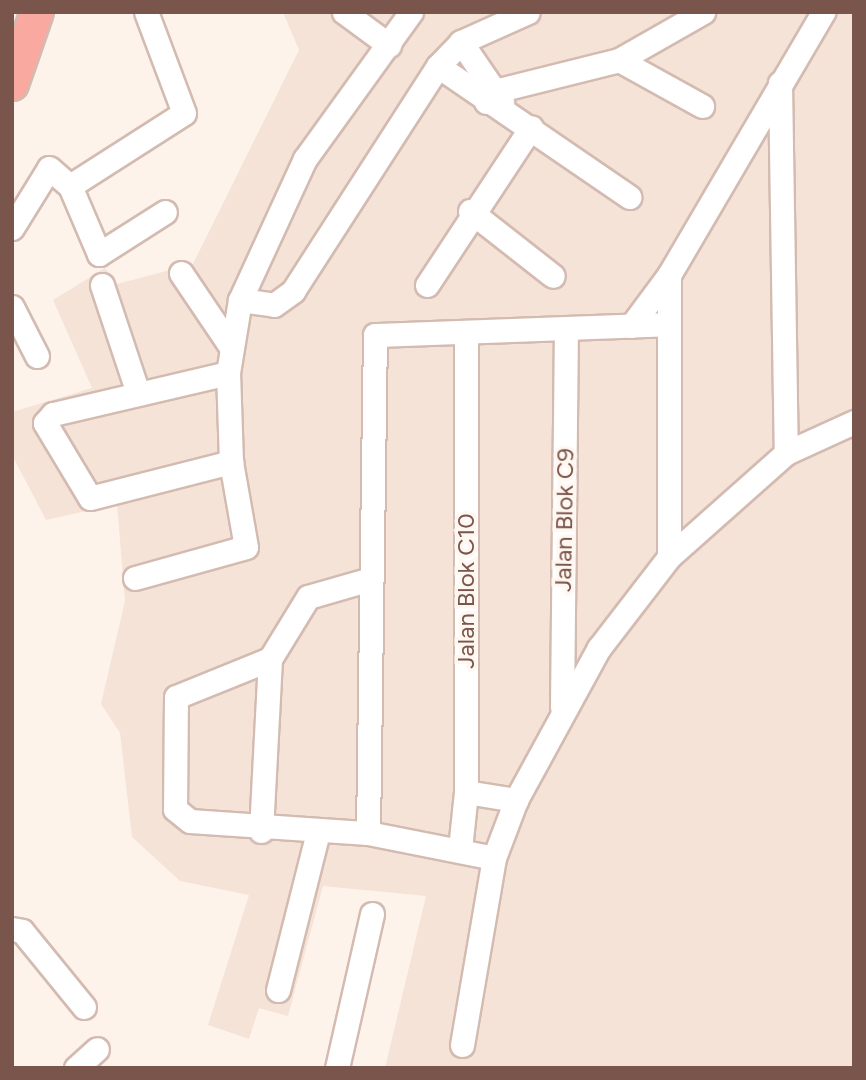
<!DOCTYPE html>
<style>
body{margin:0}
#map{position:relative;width:866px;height:1080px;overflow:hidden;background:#fdf3ea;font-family:Figtree,sans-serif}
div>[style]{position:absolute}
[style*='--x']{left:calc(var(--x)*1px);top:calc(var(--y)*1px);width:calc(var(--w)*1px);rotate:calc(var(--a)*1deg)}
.residential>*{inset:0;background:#f5e3d8}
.roads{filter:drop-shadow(2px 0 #d3bbb1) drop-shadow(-2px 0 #d3bbb1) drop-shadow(0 2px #d3bbb1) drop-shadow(0 -2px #d3bbb1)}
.minor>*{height:23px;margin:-11.5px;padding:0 11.5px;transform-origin:11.5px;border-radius:11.5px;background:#fff}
.highway>*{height:32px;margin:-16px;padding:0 16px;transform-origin:16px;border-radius:16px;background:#f9a99f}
span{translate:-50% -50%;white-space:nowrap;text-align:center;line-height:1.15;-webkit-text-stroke:7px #fff7f1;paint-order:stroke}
.street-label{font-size:24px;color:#7a554b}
.frame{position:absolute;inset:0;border:14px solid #7a554b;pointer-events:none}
</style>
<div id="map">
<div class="residential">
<div style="clip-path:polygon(283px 12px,854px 12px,854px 1068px,385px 1068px,426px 896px,323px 886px,288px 1016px,259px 1008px,249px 1039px,208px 1025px,249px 895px,180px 881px,132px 837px,120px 733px,101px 704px,125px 601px,117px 504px,46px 520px,12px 455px,12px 412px,92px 388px,53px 300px,105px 268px,117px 284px,193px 264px,299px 50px)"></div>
</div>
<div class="roads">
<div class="minor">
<div style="--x:344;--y:12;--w:56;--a:36.3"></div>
<div style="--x:461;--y:42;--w:73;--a:55.7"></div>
<div style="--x:619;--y:60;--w:95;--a:29"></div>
<div style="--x:438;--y:66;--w:232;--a:34.4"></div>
<div style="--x:780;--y:83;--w:370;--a:89.1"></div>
<div style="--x:486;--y:102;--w:18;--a:-43"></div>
<div style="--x:499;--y:90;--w:124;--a:-14"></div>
<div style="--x:619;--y:60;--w:97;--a:-29.7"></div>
<div style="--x:70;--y:186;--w:135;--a:-32.6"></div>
<div style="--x:184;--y:113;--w:108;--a:-110.6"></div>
<div style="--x:470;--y:211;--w:105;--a:38.1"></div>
<div style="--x:12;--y:228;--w:70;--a:-58.3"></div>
<div style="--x:49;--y:168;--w:28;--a:41"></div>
<div style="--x:70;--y:186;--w:74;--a:66.9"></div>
<div style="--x:99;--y:254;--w:78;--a:-32.5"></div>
<div style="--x:181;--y:273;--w:89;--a:56"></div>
<div style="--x:102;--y:285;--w:114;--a:71.6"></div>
<div style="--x:427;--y:285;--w:189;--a:-56.6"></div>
<div style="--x:240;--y:300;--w:34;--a:8"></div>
<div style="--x:274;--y:305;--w:24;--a:-36"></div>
<div style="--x:293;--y:291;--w:268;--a:-57.2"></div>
<div style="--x:438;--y:66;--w:33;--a:-46"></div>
<div style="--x:461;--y:42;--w:73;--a:-24.1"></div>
<div style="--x:12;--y:307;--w:55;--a:63"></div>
<div style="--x:631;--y:326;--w:64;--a:-53.3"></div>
<div style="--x:228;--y:373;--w:180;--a:166.8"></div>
<div style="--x:53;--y:414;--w:12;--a:132"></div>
<div style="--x:45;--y:423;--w:87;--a:59"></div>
<div style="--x:90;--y:498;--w:146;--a:-14.3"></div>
<div style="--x:669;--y:557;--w:282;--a:-90"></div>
<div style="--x:669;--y:275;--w:305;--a:-59.6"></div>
<div style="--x:135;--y:578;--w:115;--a:-15.6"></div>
<div style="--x:246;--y:547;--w:86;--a:-100"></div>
<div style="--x:231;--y:462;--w:89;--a:-91.9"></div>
<div style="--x:228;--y:373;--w:74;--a:-80.7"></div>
<div style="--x:240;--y:300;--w:155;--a:-65.3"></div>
<div style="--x:305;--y:159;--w:181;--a:-54.2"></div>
<div style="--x:367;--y:580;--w:61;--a:163.9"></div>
<div style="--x:308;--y:597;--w:73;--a:121.5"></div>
<div style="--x:270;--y:659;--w:101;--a:158"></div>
<div style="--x:176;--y:697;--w:112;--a:90.5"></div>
<div style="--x:175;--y:809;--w:19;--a:39"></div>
<div style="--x:190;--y:821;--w:178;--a:3.9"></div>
<div style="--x:368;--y:833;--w:128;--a:11.2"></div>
<div style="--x:562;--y:707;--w:377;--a:-89.4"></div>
<div style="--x:466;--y:792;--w:51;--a:9.1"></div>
<div style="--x:261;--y:831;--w:172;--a:-87"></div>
<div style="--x:368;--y:833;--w:498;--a:-89.2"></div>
<div style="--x:375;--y:335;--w:294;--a:-2.1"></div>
<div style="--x:460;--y:849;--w:57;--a:-84"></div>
<div style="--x:466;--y:792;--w:460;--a:-90"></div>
<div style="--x:12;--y:929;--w:10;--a:11"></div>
<div style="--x:22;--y:931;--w:98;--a:50.8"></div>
<div style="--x:278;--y:990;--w:163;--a:-75.8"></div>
<div style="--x:462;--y:1045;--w:190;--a:-80.3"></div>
<div style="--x:494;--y:858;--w:62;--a:-69.2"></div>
<div style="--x:516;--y:800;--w:173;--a:-61.4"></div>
<div style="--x:599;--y:648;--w:115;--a:-52.4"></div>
<div style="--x:669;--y:557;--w:157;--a:-41.6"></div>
<div style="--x:786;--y:453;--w:75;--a:-24.5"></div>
<div style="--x:76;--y:1068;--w:28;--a:-42"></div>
<div style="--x:337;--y:1068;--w:158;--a:-77.2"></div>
</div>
<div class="highway">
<div style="--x:12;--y:84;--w:76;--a:-70.9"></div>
</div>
</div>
<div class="street-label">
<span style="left:564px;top:520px;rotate:-89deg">Jalan Blok C9</span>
<span style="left:466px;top:591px;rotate:-90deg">Jalan Blok C10</span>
</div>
<div class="frame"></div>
</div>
